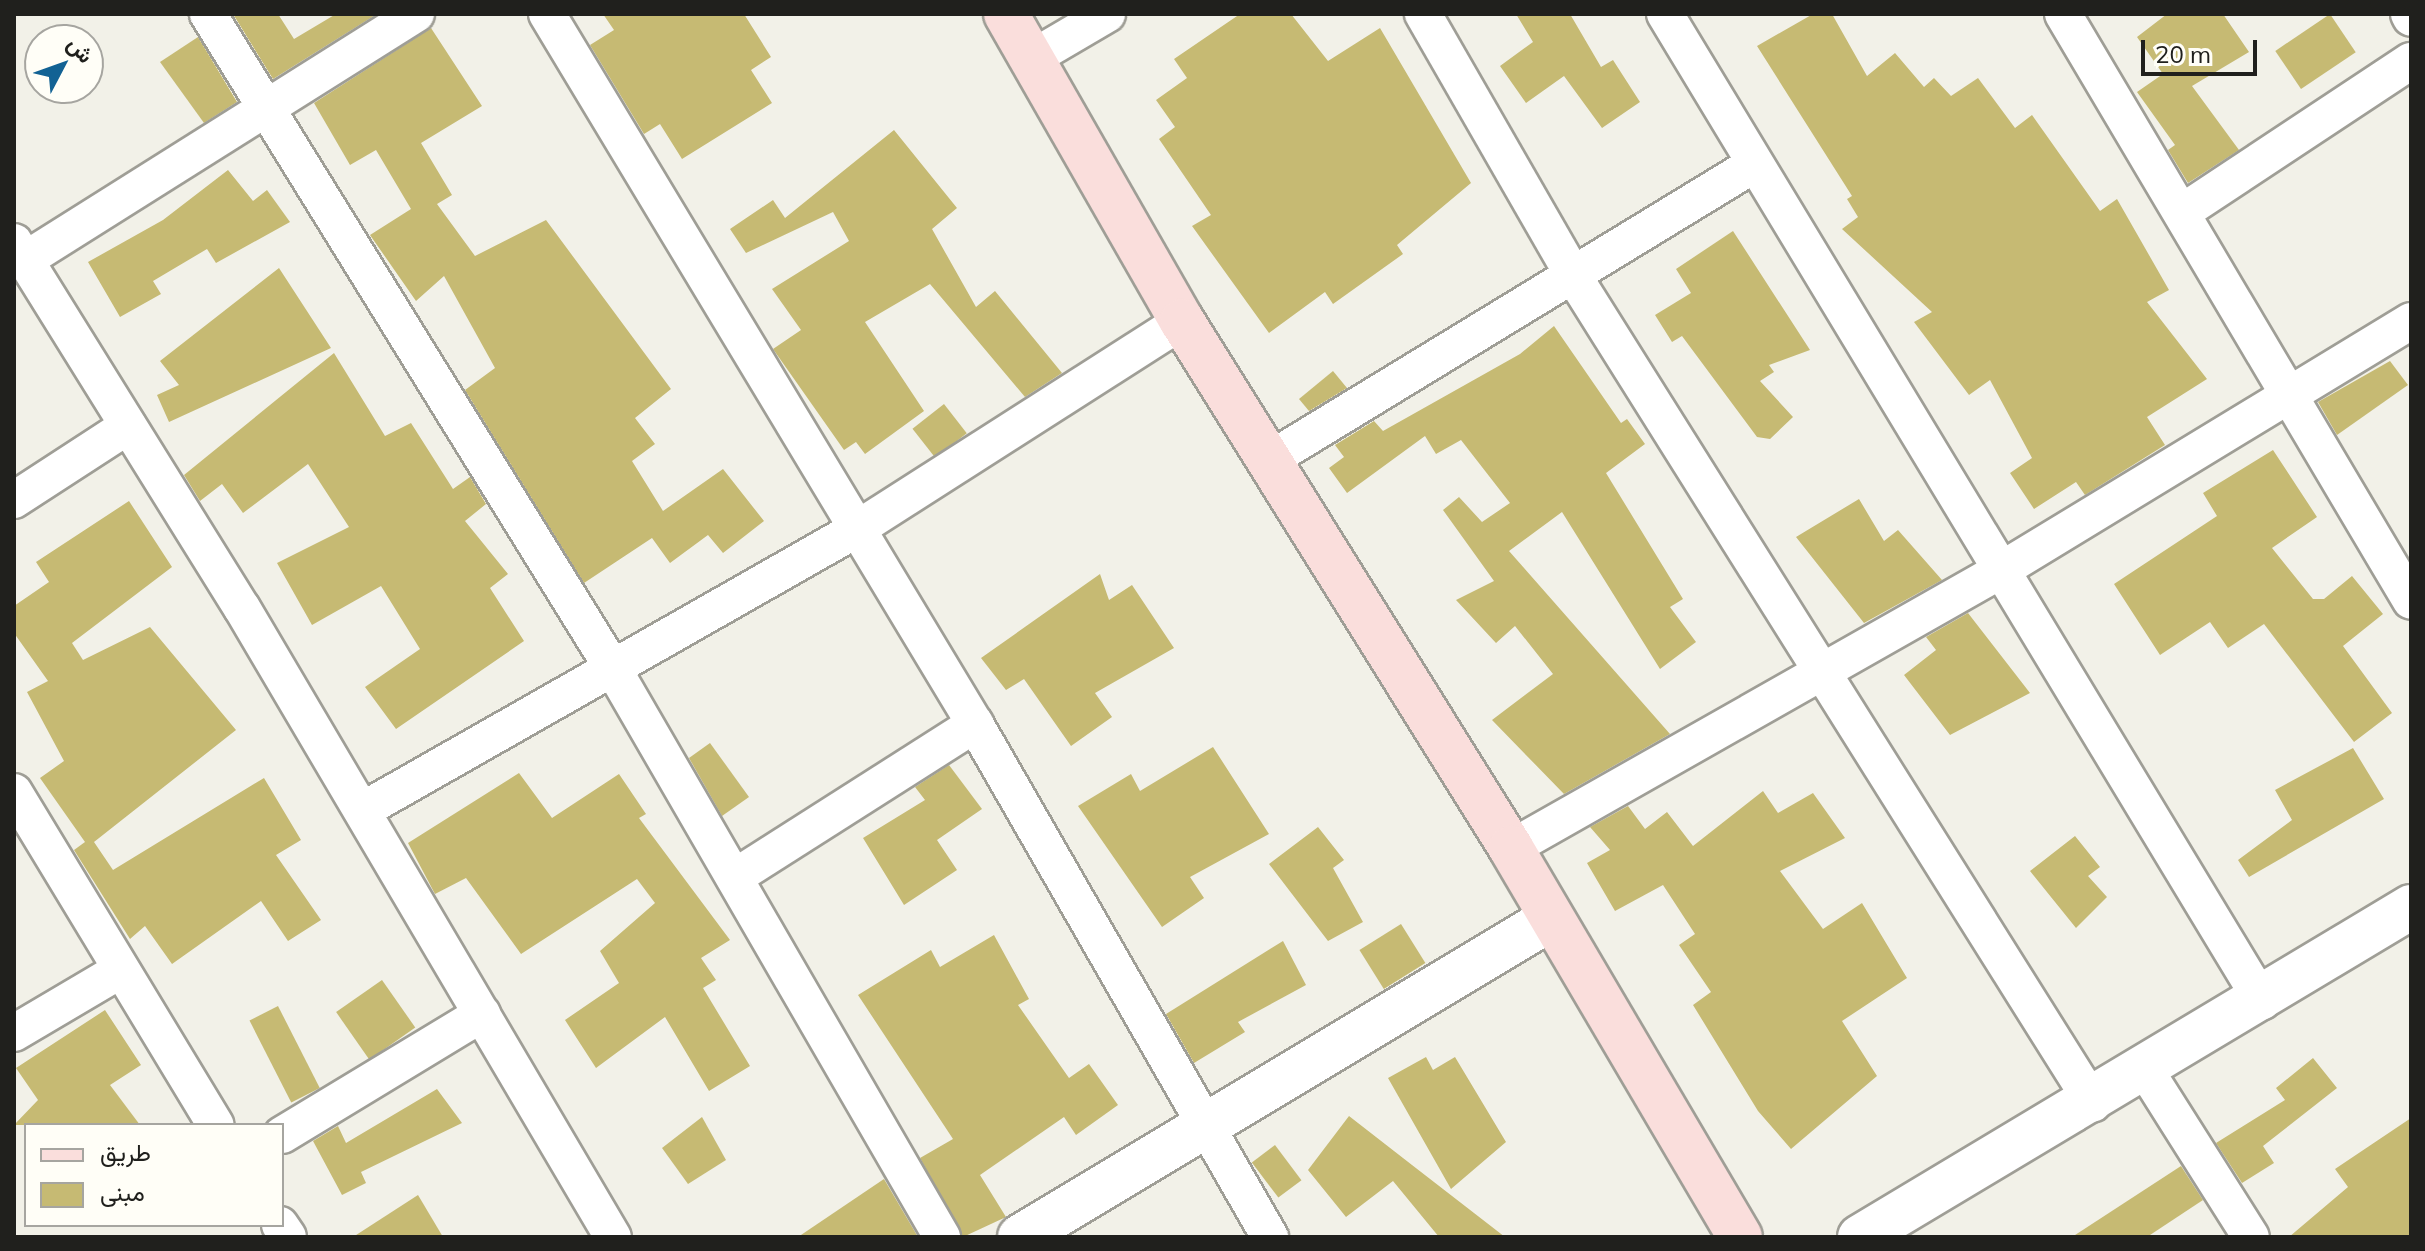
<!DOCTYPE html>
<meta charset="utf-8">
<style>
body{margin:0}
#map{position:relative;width:2425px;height:1251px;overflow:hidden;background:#f2f1e8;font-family:Mulish,Vazirmatn,sans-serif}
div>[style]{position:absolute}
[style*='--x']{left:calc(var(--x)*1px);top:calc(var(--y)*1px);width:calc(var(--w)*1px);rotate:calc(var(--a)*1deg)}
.building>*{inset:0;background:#c6ba73;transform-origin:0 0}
.roads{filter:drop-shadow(2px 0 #9f9e96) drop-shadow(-2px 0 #9f9e96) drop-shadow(0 2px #9f9e96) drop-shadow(0 -2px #9f9e96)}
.minor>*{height:36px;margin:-18px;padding:0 18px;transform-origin:18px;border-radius:18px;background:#fff}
.tertiary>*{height:44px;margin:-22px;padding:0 22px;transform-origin:22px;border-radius:22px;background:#fff}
.secondary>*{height:44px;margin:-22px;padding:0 22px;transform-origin:22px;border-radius:22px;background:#fadedc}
span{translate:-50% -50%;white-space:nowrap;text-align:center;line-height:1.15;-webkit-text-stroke:8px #fffef7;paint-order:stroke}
.frame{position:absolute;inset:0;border:16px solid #20201d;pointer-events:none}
.legend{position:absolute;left:24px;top:1123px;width:260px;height:104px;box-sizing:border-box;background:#fffef7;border:2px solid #a6a5a0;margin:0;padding:10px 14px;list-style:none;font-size:24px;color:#20201d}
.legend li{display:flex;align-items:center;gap:16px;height:40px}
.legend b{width:40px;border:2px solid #a6a5a0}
.north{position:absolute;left:24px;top:24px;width:80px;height:80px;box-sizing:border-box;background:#fffef7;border:2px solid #a6a5a0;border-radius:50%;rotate:49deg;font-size:22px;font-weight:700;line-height:32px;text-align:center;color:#20201d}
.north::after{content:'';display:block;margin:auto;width:28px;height:36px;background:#126294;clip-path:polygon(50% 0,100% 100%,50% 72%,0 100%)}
.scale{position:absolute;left:2141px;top:40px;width:116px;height:36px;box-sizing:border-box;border:4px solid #20201d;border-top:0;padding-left:10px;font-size:24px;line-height:28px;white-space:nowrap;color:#20201d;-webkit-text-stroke:6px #fffef7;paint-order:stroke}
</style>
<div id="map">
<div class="building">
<div style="clip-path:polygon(233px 14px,278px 14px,294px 39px,336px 14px,377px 14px,273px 79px)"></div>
<div style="clip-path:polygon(603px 14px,744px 14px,771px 57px,751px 70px,772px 103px,682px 159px,660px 124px,644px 134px,590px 45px,614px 30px)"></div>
<div style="clip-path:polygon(1240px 14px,1291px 14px,1328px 61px,1380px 28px,1471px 183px,1397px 245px,1403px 254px,1333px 304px,1325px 292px,1269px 333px,1192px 226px,1211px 215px,1159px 139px,1175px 127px,1156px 100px,1187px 78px,1174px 59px)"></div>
<div style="clip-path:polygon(1516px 14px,1570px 14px,1601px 67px,1613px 60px,1640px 102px,1602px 128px,1564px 76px,1526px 103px,1500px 66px,1533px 42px)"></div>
<div style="clip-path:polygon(1813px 14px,1832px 14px,1867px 76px,1895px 53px,1924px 87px,1934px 78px,1951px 96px,1978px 78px,2015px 128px,2032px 115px,2100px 211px,2117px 199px,2169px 290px,2147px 302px,2207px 379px,2147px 417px,2165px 445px,2085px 495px,2076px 482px,2034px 509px,2010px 473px,2032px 458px,1990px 380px,1969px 395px,1914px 322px,1932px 312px,1842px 229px,1858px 217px,1847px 199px,1852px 196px,1757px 46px)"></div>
<div style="clip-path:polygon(2167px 14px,2223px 14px,2249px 52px,2192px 86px,2239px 150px,2188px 183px,2168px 150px,2175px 145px,2137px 92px,2163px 74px,2137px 37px)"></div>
<div style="left:2330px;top:14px;width:46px;height:66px;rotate:56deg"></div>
<div style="clip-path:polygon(431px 28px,482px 106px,421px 143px,452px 195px,437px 204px,475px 256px,546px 220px,671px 389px,635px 418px,655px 444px,632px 461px,663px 511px,723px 469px,764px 521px,723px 553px,708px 535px,670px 563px,652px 538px,584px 583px,465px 390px,495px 368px,444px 276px,416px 301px,370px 235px,411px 209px,376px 150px,350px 165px,314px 103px)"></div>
<div style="clip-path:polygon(198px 37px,237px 102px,204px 123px,160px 62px)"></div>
<div style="clip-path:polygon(894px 130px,957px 208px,932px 229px,976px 307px,995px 291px,1062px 373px,1025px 397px,930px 284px,865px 322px,924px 411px,865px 454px,856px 442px,844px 450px,773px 349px,801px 330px,772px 289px,849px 241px,833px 212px,746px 253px,730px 229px,773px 200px,785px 218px)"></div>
<div style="clip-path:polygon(228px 170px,253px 201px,267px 190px,290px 222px,216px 263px,207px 249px,153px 281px,161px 294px,120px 317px,88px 262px,163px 220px)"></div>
<div style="clip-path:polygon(1733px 231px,1810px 350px,1769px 365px,1774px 372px,1760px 381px,1793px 417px,1770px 439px,1757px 437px,1682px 336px,1672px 342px,1655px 315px,1691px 293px,1676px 269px)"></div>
<div style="clip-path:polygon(279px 268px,331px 348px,169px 422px,157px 395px,179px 385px,160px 361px)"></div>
<div style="clip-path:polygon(1554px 326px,1621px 423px,1627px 419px,1645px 444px,1606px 473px,1683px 599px,1670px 607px,1696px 642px,1660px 669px,1562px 512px,1509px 551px,1670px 734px,1564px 794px,1492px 720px,1553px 674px,1515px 626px,1496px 643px,1456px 600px,1494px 581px,1443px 510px,1459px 497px,1482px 522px,1510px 503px,1461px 440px,1436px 454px,1425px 436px,1347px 493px,1329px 468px,1344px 457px,1335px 445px,1374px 421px,1383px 431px,1520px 354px)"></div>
<div style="clip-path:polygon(334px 353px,385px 436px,411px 423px,453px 489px,470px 477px,486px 504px,465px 521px,508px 574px,490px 588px,524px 641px,396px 729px,365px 687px,420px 649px,381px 586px,312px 625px,277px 563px,349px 527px,308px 464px,243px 513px,222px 484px,200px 501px,184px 475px)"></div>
<div style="clip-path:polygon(2390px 361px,2408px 385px,2337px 435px,2318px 402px)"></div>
<div style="clip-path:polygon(1333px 371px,1347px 388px,1309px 411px,1299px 399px)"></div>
<div style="left:944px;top:404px;width:37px;height:40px;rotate:52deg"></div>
<div style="clip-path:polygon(2273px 450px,2317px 517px,2272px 548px,2313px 599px,2324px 599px,2352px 576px,2383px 614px,2343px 646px,2392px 713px,2354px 742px,2264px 624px,2228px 648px,2210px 622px,2160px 655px,2114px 584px,2217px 516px,2203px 493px)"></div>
<div style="clip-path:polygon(1859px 499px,1884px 541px,1898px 530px,1942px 580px,1864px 623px,1796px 537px)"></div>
<div style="clip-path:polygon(129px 501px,172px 567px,72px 643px,83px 660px,150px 627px,236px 730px,94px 842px,113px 870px,264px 778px,301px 840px,276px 855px,321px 920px,288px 941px,261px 901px,172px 964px,145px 926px,130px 939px,74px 850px,85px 842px,40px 778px,64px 761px,27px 692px,48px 681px,14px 633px,14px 606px,49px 582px,36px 562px)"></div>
<div style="clip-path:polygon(1100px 574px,1109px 600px,1132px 585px,1174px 648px,1095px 693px,1112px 717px,1071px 746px,1024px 679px,1006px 690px,981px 658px)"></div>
<div style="clip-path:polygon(1968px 613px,2030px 693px,1950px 735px,1904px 675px,1936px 650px,1926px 637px)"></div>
<div style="clip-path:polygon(710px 743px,749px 797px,722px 816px,689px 758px)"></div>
<div style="clip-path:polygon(1213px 747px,1269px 834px,1190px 877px,1204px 898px,1162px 927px,1078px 806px,1131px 774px,1140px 791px)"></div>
<div style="clip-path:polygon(2353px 748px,2384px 799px,2249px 877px,2238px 860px,2292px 820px,2275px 790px)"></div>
<div style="clip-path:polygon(949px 765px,982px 809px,937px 840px,957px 870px,904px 905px,863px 838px,925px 800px,915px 787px)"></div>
<div style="clip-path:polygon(519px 773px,552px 818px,619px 774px,646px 814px,639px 818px,730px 940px,701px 958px,716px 980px,703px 988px,750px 1066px,709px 1091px,665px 1017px,596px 1068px,565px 1020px,619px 983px,600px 951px,655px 903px,637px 879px,521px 954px,466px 878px,435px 894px,408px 843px)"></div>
<div style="clip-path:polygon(1763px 791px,1778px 813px,1813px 793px,1845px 838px,1780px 871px,1823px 929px,1862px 903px,1907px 978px,1842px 1021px,1877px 1076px,1791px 1149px,1758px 1111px,1693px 1005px,1711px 992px,1679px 945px,1695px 934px,1663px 885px,1615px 911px,1587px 863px,1610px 850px,1590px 827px,1628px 806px,1645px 829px,1667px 812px,1693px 846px)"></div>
<div style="clip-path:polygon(1318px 827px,1344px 860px,1333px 868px,1363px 922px,1328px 941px,1269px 864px)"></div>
<div style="clip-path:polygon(2075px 836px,2100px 867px,2088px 876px,2107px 897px,2076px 928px,2030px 871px)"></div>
<div style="left:1401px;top:924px;width:46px;height:49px;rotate:58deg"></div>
<div style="clip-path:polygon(994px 935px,1029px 999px,1018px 1005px,1069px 1078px,1089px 1064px,1118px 1105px,1076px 1135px,1064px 1117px,980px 1175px,1006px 1217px,963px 1237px,920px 1158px,953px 1139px,858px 995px,931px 950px,940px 967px)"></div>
<div style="clip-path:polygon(1283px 941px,1306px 985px,1238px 1022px,1245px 1032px,1194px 1063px,1166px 1014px)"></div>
<div style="left:382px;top:980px;width:58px;height:56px;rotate:55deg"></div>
<div style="left:278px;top:1006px;width:92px;height:32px;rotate:63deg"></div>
<div style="clip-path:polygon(105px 1010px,141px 1065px,110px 1085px,140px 1125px,14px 1125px,38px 1100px,16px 1068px)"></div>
<div style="clip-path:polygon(1426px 1057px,1433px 1070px,1455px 1057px,1506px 1142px,1451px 1189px,1388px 1078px)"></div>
<div style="clip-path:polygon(2313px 1058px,2337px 1088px,2263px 1146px,2274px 1163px,2242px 1183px,2216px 1143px,2285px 1100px,2276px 1088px)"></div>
<div style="clip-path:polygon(437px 1089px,462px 1123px,361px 1172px,366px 1183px,342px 1195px,313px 1141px,338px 1126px,346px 1143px)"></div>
<div style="clip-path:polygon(1349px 1116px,1412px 1165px,1505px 1237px,1439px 1237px,1393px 1181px,1346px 1217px,1308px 1170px)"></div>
<div style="clip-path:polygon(702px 1117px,726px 1160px,688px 1184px,662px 1148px)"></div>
<div style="clip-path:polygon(2411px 1118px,2411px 1237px,2289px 1237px,2348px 1187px,2335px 1169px)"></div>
<div style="left:1275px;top:1145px;width:44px;height:29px;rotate:53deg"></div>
<div style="clip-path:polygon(2181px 1166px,2203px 1200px,2147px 1237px,2072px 1237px)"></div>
<div style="clip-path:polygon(884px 1179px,918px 1237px,798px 1237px,881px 1181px)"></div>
<div style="clip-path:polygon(418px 1195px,443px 1237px,353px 1237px)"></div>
</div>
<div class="roads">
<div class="minor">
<div style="--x:208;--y:14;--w:768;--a:58.26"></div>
<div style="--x:612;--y:667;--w:659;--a:59.93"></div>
<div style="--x:547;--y:14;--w:829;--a:58.92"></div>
<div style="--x:975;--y:724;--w:592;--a:60.1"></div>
<div style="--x:1423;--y:14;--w:303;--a:60.1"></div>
<div style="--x:1574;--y:277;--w:976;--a:57.86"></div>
<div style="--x:1665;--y:14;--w:1154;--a:58.83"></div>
<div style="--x:2063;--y:14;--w:682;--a:59.34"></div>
<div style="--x:2409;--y:14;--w:4;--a:63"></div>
<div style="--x:1032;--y:58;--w:87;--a:-30.4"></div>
<div style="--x:2184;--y:211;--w:272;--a:-33.5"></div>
<div style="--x:14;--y:242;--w:431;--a:58.1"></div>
<div style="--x:242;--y:608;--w:730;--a:59.47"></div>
<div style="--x:25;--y:260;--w:462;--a:-32.2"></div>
<div style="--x:1269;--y:460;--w:567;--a:-31.36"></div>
<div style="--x:14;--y:500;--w:136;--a:-33"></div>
<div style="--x:14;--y:792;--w:389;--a:58.8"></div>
<div style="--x:363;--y:810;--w:568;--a:-29.63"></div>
<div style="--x:857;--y:529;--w:386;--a:-32.6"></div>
<div style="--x:1511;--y:848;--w:560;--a:-29.54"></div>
<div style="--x:1998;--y:572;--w:483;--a:-31.3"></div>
<div style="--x:735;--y:877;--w:285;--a:-32.5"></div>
<div style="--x:14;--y:1033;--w:120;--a:-30.6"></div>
<div style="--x:2146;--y:1071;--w:196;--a:57.7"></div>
<div style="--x:282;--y:1135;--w:234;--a:-31.2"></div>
<div style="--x:280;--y:1225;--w:14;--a:56"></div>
</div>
<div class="tertiary">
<div style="--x:1020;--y:1237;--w:618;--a:-30.96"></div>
<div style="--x:1860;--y:1237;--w:642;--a:-30.92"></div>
</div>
<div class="secondary">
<div style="--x:1006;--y:14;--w:354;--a:60.2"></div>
<div style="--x:1182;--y:321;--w:621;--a:58.02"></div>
<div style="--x:1511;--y:848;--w:451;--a:59.5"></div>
</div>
</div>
<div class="frame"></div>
<ul class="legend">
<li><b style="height:10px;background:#fadedc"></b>طريق</li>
<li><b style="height:22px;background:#c6ba73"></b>مبنى</li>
</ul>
<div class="north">ش</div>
<div class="scale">20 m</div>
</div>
